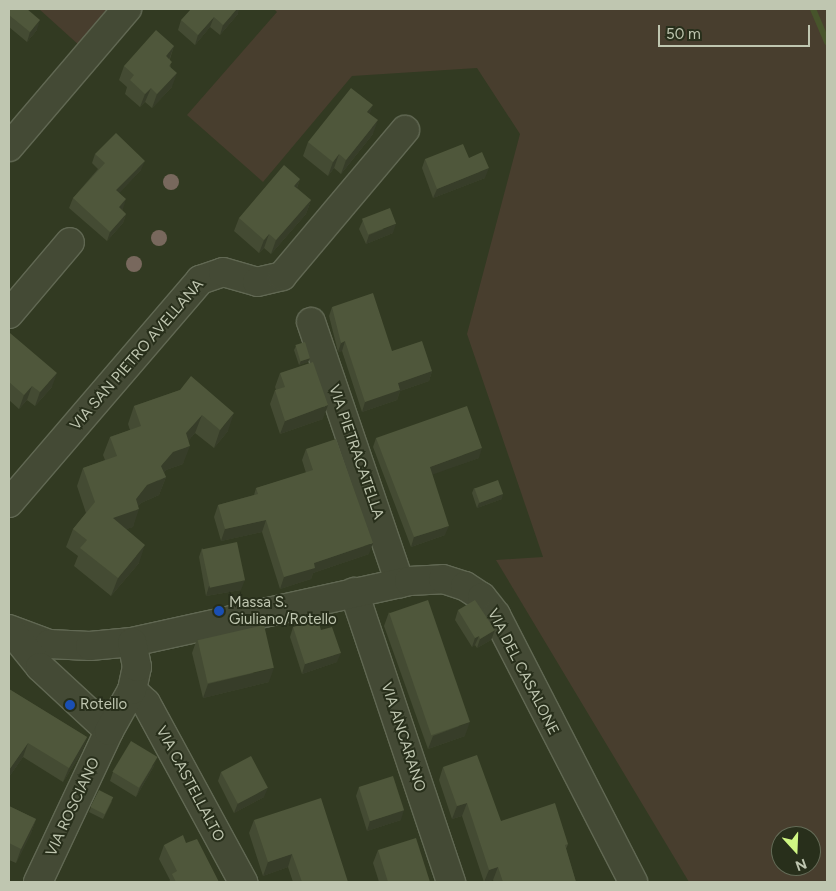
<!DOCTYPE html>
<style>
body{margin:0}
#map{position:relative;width:836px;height:891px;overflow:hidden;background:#323a22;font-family:Figtree,sans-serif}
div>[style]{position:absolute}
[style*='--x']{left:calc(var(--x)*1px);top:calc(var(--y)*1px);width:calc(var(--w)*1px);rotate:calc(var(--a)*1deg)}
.green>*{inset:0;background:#483e2e}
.stream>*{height:6px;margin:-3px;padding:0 3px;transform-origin:3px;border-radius:3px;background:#47542b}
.roads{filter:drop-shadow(1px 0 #616853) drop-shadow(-1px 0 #616853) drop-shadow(0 1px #616853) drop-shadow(0 -1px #616853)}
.minor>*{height:28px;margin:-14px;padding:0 14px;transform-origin:14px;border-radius:14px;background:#444a35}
.trees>*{width:16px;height:16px;margin:-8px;border-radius:50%;background:#78685d}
.wall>*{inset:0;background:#444b33}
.shaded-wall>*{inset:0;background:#373d29}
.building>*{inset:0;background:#4f573b;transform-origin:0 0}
.dots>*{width:14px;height:14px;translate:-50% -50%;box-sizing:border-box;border:2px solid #282f1b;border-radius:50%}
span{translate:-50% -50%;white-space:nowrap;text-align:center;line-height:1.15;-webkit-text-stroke:4px #282f1b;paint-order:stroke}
.street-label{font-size:15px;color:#bfc6b0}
.poi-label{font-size:15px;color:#bfc6b0}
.left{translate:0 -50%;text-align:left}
.frame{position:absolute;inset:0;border:10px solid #bfc6b0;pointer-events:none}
.north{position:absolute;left:771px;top:826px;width:50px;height:50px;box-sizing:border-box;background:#282f1b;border:1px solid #646b57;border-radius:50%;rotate:160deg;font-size:14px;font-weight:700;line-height:20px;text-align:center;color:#bfc6b0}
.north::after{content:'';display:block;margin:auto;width:18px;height:22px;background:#d0f784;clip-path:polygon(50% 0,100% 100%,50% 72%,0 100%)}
.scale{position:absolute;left:658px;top:25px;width:152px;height:22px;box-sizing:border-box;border:2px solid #bfc6b0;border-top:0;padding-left:6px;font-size:15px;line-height:18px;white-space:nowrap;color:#bfc6b0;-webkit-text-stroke:4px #282f1b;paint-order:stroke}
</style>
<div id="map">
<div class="green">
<div style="clip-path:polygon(39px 9px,113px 9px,80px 46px)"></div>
<div style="clip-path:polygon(evenodd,274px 9px,827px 9px,827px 882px,689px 882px,496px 560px,543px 557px,467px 334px,520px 134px,477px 68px,352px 76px,263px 182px,187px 115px,277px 12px,274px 9px,781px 836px,811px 836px,811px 866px,781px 866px,781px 836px)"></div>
</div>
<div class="stream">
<div style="--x:813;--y:9;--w:36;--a:67"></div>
</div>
<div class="roads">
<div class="minor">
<div style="--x:9;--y:147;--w:182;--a:-49.5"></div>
<div style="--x:9;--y:314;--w:94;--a:-49.7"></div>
<div style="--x:311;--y:322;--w:276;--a:71.2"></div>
<div style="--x:9;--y:503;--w:294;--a:-49.4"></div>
<div style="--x:200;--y:280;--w:24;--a:-19"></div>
<div style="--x:223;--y:272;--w:35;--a:16"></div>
<div style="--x:257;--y:282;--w:26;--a:-13"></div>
<div style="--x:282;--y:276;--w:191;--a:-49.9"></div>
<div style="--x:354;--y:592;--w:306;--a:71.5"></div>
<div style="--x:9;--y:629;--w:43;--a:20.6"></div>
<div style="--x:49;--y:644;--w:41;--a:2.8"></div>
<div style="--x:90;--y:646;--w:42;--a:-5.4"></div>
<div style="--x:132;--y:642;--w:284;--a:-12.4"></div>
<div style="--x:409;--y:581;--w:34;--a:-3"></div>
<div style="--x:443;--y:579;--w:23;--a:18"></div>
<div style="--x:465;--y:586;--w:20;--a:33"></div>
<div style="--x:482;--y:597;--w:23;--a:52"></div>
<div style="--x:496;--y:615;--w:300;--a:62.8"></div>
<div style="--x:11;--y:631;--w:46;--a:51.1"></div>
<div style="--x:40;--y:667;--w:94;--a:42.8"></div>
<div style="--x:132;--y:690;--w:19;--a:43"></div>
<div style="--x:146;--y:703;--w:204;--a:61.5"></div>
<div style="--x:38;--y:882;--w:167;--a:-64.8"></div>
<div style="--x:109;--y:731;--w:47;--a:-60.7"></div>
<div style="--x:132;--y:690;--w:24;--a:-78"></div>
<div style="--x:137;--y:667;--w:25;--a:-101"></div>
</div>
</div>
<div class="trees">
<div style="left:171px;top:182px"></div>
<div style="left:159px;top:238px"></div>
<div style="left:134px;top:264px"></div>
</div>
<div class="wall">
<div style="clip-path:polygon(9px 9px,37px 30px,27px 42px,9px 27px)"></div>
<div style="clip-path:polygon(238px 14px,220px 35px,210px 27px,195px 45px,178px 30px,181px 20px)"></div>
<div style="clip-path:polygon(174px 46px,170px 59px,172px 87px,152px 108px,145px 102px,140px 107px,125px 94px,127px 87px,119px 80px,124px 66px)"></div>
<div style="clip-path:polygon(370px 114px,373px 134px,341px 174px,334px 168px,328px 176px,303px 156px,308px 142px)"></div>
<div style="clip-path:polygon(95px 154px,141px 170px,119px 193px,123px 209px,122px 210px,126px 214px,123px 223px,107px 241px,69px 208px,73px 198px,98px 169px,92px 163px)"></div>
<div style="clip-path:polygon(469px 158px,485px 178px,433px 198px,422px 168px,425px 159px)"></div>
<div style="clip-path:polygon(300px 179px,297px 188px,311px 200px,306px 214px,271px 254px,264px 248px,259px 253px,234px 231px,239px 218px)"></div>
<div style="clip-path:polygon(363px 220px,393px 233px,366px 244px,359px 229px)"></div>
<div style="clip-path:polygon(332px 307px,392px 351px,432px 371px,429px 381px,400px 391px,397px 400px,362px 412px,342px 351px,338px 352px,329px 316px)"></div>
<div style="clip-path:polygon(9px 335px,52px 387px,35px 406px,27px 400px,19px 409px,9px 400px)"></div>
<div style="clip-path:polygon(296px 346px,310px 358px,308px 362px,299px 365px,294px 350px)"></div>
<div style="clip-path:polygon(280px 373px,323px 419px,280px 434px,270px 404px,275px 390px,276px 390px,275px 387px)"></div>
<div style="clip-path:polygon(180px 390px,228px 431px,214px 448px,195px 433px,188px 441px,183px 464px,166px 470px,164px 473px,166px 477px,159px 495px,141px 503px,138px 506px,133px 527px,126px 529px,139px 563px,111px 596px,74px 566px,78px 556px,66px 547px,73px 529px,86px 513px,77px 486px,83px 468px,105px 460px,103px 455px,110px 437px,130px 430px,128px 424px,134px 406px)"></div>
<div style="clip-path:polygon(376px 438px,479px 458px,432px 474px,445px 535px,411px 547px,373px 447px)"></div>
<div style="clip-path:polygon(306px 449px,369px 554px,313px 573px,311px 579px,280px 589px,262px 532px,221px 541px,214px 517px,218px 505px,254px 495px,256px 488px,306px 473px,302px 460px)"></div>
<div style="clip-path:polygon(474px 488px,502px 499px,477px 508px,472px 493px)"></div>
<div style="clip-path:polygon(202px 548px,241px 590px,206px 596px,199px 557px)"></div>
<div style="clip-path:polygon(458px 610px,495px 630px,491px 640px,477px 648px,475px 645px,472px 647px,455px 620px)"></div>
<div style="clip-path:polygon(389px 612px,465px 736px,428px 749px,384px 626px)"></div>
<div style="clip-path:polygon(293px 627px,321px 630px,337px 662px,302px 674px,290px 637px)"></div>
<div style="clip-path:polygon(197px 639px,269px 682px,203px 698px,192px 653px)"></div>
<div style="clip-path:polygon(9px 689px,87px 737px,82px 752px,63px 782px,23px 757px,9px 777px)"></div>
<div style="clip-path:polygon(154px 766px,136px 797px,110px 781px,113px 772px)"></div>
<div style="clip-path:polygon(443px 767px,501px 821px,568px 844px,566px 849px,576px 882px,494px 882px,493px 880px,484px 882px,462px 816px,452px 819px,439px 780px)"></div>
<div style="clip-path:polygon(221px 772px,264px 797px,234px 813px,218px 781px)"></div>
<div style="clip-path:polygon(359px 787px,401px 820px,367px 831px,356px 796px)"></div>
<div style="clip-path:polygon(112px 801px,103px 819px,89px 812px,91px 807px)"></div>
<div style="clip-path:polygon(9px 806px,36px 819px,31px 833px,16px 863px,9px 860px)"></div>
<div style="clip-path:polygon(254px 820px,348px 882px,293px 882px,288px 867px,263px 876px,249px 833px)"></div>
<div style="clip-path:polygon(186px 843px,219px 882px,169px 882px,170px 880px,159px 859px,164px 845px)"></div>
<div style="clip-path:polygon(378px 850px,430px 882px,379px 882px,373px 863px)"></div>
</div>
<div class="shaded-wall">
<div style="clip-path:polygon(237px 9px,239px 9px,238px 14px,220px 35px,223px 25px)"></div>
<div style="clip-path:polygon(214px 17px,210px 27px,195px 45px,198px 35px)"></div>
<div style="clip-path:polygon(40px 20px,37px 30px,27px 42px,30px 32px)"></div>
<div style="clip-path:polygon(174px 46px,169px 60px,166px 56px)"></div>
<div style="clip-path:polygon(177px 73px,172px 87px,152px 108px,157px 94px)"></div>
<div style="clip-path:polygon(151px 88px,145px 102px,140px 107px,145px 94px)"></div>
<div style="clip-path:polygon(373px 105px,368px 119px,367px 112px)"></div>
<div style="clip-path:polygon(378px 120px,373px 134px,341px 174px,346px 160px)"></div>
<div style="clip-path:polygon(339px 154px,334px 168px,328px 176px,333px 162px)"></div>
<div style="clip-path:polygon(145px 161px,141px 170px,113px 200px,116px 190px)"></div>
<div style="clip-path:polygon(489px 168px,485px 178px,433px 198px,437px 189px)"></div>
<div style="clip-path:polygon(300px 179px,295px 193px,294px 186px)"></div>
<div style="clip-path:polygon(126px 199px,123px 209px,116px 217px,119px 207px)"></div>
<div style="clip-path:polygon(311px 200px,306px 214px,271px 254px,276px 240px)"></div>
<div style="clip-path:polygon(126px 214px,123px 223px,107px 241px,110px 232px)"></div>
<div style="clip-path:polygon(396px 224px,393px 233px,366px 244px,369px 235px)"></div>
<div style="clip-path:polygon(269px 234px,264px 248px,259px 253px,264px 240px)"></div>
<div style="clip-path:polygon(345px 341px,342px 351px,338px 352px,341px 343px)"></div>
<div style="clip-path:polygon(310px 358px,308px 362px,299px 365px,301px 361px)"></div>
<div style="clip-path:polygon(432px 371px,429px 381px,400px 391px,397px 400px,362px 412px,365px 402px,398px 383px)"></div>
<div style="clip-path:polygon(57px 373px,52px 387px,35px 406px,40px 392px)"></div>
<div style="clip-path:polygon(32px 386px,27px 400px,19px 409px,24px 395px)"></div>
<div style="clip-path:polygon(328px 405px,323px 419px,280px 434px,285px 421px)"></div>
<div style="clip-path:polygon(234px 413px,228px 431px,214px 448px,220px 430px)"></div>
<div style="clip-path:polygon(202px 415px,195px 433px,181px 449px,190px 446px,183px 464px,166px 470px,158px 481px,166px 477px,159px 495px,141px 503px,134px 511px,139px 509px,133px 527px,106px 536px,113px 518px,136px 499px,186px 433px)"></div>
<div style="clip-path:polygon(482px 448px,479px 458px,426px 477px,430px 467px)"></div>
<div style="clip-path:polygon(503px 494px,502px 499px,477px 508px,479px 503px)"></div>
<div style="clip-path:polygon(266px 520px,262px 532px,221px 541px,225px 529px)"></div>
<div style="clip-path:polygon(449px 526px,445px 535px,411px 547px,414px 537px)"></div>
<div style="clip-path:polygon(373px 543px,369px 554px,313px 573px,311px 579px,280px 589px,284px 577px,314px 563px)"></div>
<div style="clip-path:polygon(145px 545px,139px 563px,111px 596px,118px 578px)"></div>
<div style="clip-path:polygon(245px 580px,241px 590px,206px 596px,209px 586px)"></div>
<div style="clip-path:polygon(495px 630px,491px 640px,477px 648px,480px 639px)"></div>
<div style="clip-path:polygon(479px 636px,475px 645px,472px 647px,475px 638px)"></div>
<div style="clip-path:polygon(341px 653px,337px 662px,302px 674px,305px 664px)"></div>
<div style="clip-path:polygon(274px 668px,269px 682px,203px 698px,208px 684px)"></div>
<div style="clip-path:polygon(470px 722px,465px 736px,428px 749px,433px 736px)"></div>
<div style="clip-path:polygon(87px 737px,82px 752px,63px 782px,69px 768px)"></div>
<div style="clip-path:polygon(28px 743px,23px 757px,9px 777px,9px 770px)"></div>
<div style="clip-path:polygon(158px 757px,154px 766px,136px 797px,140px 787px)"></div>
<div style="clip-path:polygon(268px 788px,264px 797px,234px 813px,238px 803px)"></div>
<div style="clip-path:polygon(467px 803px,462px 816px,452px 819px,457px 806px)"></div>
<div style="clip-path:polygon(404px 810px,401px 820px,367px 831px,370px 821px)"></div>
<div style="clip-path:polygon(36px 819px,31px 833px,16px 863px,21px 849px)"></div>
<div style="clip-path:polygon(292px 854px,288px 867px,263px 876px,268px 862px)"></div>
<div style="clip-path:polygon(498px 867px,493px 880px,484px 882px,489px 870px)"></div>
</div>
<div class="building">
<div style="clip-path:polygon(9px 9px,27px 9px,40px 20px,30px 32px,9px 15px)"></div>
<div style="clip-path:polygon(191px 9px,237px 9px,223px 25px,214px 17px,198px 35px,181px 20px)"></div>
<div style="clip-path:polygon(156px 30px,174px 46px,166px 56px,172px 62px,169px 66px,177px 73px,157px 94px,151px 88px,145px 94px,130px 80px,134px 75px,124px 66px)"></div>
<div style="clip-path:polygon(351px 88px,373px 105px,367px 112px,378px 120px,346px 160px,339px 154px,333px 162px,308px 142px)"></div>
<div style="clip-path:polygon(116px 133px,145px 161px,116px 190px,126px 199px,119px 207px,126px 214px,110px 232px,73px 198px,105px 163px,95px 154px)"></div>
<div style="clip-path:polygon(463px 144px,469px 158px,482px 152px,489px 168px,437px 189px,425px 159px)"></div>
<div style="clip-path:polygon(284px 165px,300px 179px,294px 186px,311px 200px,276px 240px,269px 234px,264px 240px,239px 218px)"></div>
<div style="left:390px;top:208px;width:17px;height:30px;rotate:69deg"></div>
<div style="clip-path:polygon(373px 293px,392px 351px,422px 341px,432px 371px,398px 383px,400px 390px,365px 402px,345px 341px,341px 343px,332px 307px)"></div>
<div style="clip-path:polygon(10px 333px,57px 373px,40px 392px,32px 386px,24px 395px,9px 382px,9px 335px)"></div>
<div style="left:305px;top:342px;width:17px;height:10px;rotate:73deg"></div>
<div style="clip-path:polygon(313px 362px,328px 405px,285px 421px,275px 390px,285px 387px,280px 373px)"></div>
<div style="clip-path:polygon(191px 376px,234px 413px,220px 430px,202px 415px,186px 433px,190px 446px,173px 452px,161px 466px,166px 477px,147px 485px,136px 499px,139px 509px,113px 518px,145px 545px,118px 578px,80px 548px,87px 540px,73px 529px,95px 502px,83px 468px,117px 456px,110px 437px,141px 426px,134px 406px,180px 390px)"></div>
<div style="clip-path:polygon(467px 406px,482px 448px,430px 467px,449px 526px,414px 537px,376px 438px)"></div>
<div style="clip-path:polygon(336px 439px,373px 543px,314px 563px,315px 568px,284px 577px,266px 520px,225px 529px,218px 505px,258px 494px,256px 488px,313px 470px,306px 449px)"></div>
<div style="left:498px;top:480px;width:15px;height:25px;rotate:70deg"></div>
<div style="left:237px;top:542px;width:39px;height:36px;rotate:78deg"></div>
<div style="left:428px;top:600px;width:129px;height:41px;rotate:71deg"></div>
<div style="clip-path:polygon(475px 600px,495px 630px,480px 639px,479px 636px,475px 638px,458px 610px)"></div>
<div style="clip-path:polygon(318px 620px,321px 630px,332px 627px,341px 653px,305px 664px,293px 627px)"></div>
<div style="left:264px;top:625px;width:44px;height:68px;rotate:77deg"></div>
<div style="clip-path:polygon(9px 689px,87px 737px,69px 768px,28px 743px,9px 770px)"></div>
<div style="left:131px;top:741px;width:31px;height:36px;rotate:31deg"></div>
<div style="clip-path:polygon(477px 755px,501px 821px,555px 803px,568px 844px,565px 845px,576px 882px,503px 882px,498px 867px,489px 870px,467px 803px,457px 806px,443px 767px)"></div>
<div style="left:251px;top:756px;width:36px;height:34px;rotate:62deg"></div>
<div style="left:393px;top:776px;width:36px;height:36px;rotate:72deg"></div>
<div style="left:99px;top:790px;width:16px;height:19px;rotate:27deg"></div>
<div style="clip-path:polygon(321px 798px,348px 882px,302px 882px,292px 854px,268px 862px,254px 820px)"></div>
<div style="clip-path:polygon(9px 806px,36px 819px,21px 849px,9px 843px)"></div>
<div style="clip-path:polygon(183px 835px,186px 843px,197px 839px,219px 882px,176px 882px,172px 874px,177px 871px,164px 845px)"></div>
<div style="clip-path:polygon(416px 838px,430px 882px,388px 882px,378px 850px)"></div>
</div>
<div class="dots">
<div style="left:219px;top:611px;background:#1a4fb4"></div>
<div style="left:70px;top:705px;background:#1a4fb4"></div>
</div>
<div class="street-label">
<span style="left:137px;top:355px;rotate:-49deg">VIA SAN PIETRO AVELLANA</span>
<span style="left:356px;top:452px;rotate:71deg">VIA PIETRACATELLA</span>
<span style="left:523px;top:672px;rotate:63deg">VIA DEL CASALONE</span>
<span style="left:403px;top:737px;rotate:72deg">VIA ANCARANO</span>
<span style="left:190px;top:784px;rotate:62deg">VIA CASTELLALTO</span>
<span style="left:73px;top:807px;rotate:-65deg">VIA ROSCIANO</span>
</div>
<div class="poi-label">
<span class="left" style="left:229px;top:611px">Massa S.<br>Giuliano/Rotello</span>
<span class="left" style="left:80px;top:705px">Rotello</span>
</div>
<div class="frame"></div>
<div class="north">N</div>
<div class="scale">50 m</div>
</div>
